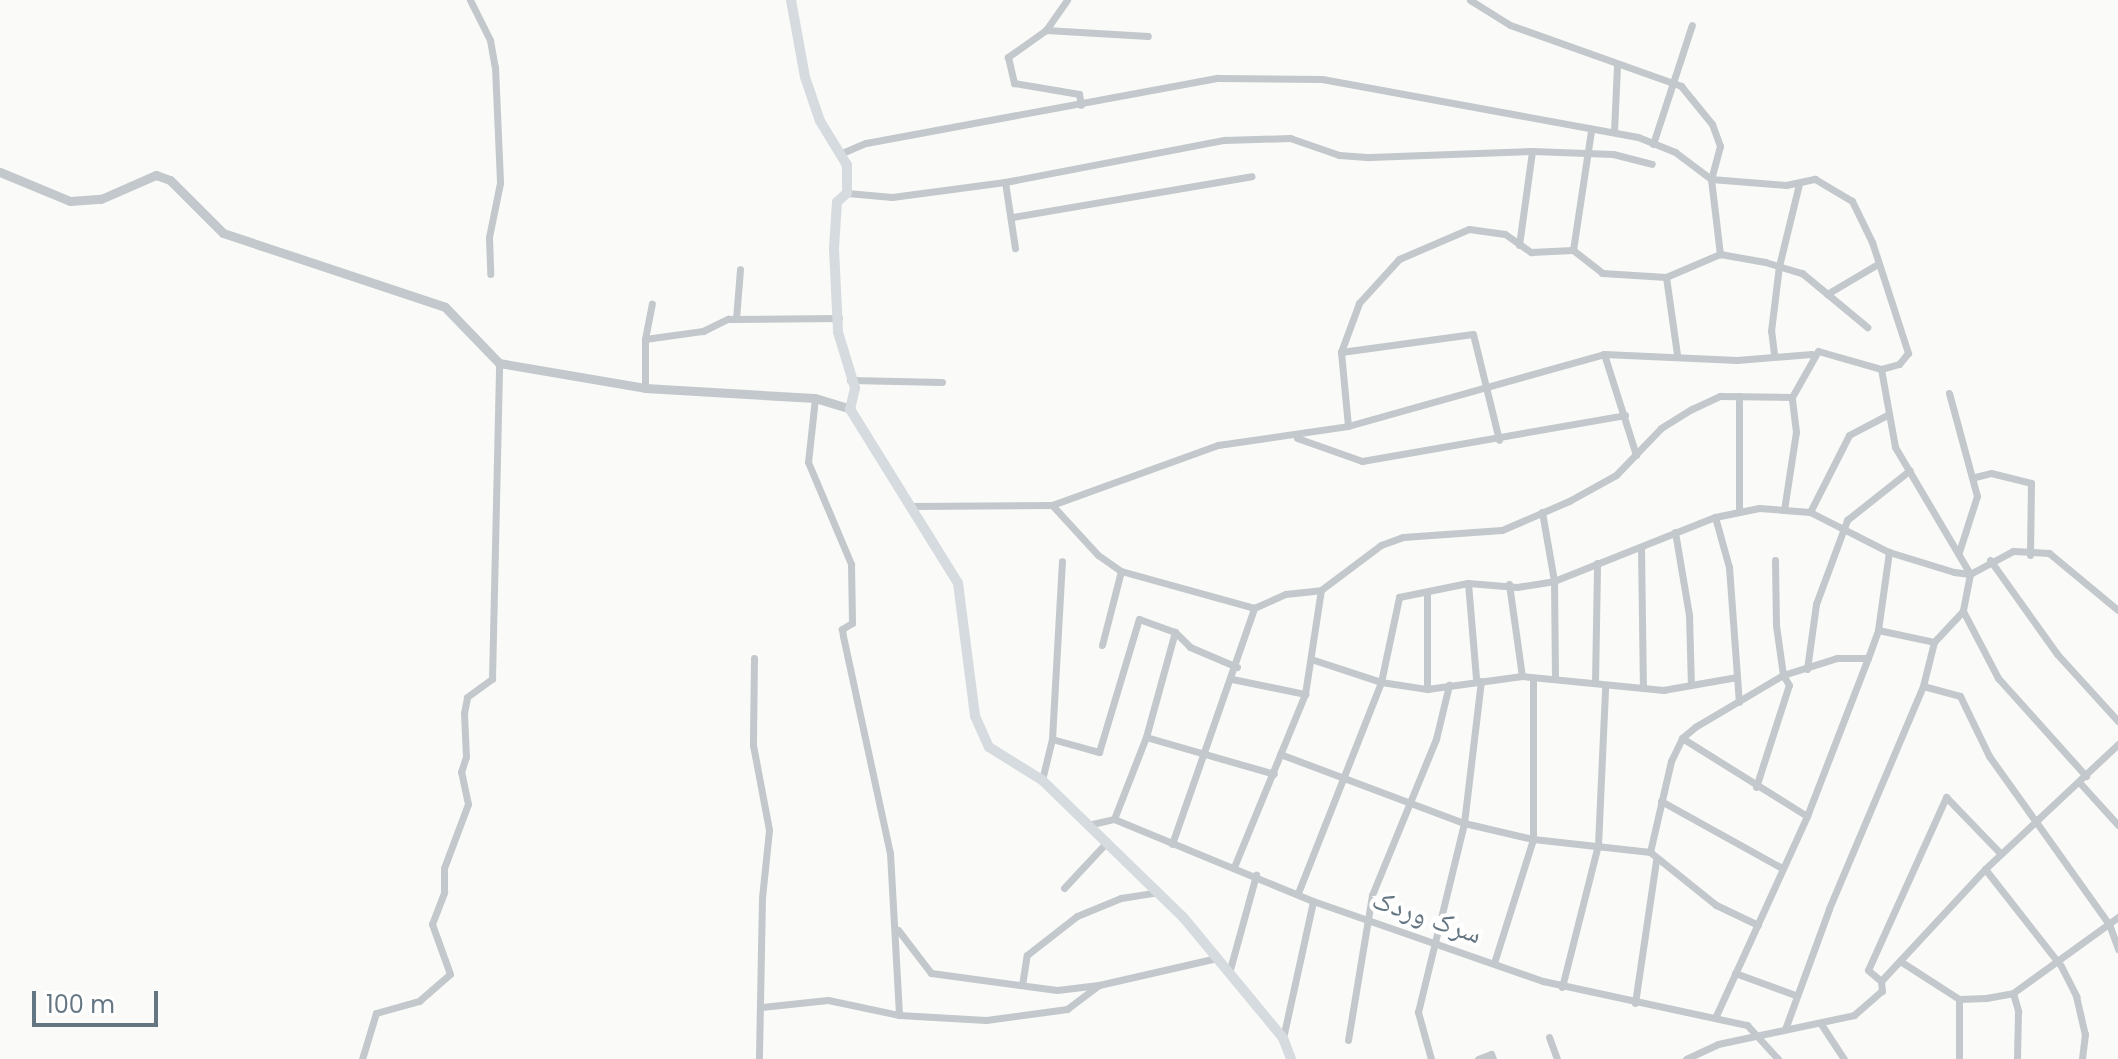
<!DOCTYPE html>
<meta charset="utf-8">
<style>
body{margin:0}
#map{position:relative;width:2118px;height:1059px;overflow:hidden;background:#fafaf8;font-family:Poppins,"Noto Naskh Arabic",sans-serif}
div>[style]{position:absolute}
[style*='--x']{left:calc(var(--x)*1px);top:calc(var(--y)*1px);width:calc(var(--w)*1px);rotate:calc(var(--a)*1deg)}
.minor>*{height:7px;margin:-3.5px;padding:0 3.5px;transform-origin:3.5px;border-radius:3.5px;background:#c3c8cc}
.tertiary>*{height:9px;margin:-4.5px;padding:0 4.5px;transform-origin:4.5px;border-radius:4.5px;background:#c3c8cc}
.secondary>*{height:10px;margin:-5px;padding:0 5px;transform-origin:5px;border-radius:5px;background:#d6dbdf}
span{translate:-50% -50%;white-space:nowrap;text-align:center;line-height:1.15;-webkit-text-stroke:8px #fff;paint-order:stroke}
.street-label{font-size:28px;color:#657683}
.scale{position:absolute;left:32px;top:991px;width:126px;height:36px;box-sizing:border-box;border:4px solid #657683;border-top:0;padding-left:10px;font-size:24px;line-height:28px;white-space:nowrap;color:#657683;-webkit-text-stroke:6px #fff;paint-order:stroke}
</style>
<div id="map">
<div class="minor">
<div style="--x:470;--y:0;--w:45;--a:63.4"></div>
<div style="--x:490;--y:40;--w:27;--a:80"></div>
<div style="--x:495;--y:67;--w:116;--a:87.5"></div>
<div style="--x:500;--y:183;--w:55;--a:101.5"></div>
<div style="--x:489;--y:237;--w:37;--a:88"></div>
<div style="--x:1067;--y:0;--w:37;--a:125"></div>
<div style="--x:1046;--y:30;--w:47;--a:144.6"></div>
<div style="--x:1008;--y:57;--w:27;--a:77"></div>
<div style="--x:1014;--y:83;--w:66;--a:9.6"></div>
<div style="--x:1079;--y:94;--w:11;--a:80"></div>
<div style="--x:1470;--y:0;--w:47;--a:32"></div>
<div style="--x:1510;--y:25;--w:182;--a:19.6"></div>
<div style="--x:1681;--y:86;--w:49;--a:50.8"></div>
<div style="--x:1712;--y:124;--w:23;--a:70"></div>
<div style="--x:1720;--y:146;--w:34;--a:105"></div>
<div style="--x:1711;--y:179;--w:76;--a:83.2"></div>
<div style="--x:1046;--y:30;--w:102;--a:3.4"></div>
<div style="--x:1614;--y:132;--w:67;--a:-87.4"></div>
<div style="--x:1653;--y:144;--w:125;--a:-71.9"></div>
<div style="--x:842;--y:153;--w:26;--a:-23"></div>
<div style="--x:866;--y:143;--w:358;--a:-10.5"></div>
<div style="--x:1218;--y:78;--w:104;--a:0.6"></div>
<div style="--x:1322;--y:79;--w:321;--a:10.4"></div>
<div style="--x:1638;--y:137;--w:40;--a:22"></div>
<div style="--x:1675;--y:152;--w:45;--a:36.9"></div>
<div style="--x:1711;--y:179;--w:75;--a:4.6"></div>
<div style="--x:1786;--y:185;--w:30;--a:-12"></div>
<div style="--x:1815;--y:179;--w:43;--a:30.7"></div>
<div style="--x:1852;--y:201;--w:46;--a:64"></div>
<div style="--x:1872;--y:242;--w:117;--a:72"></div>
<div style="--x:1908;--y:353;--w:14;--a:129"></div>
<div style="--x:1899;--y:364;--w:19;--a:164"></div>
<div style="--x:1881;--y:369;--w:79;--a:79.8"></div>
<div style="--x:1895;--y:447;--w:147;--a:59.4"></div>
<div style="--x:1970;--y:574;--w:38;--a:101"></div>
<div style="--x:1963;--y:611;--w:42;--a:133.1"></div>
<div style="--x:1934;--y:642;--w:45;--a:104"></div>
<div style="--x:1923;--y:686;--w:242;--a:112.9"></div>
<div style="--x:1829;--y:909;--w:128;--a:110.1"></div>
<div style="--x:1005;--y:182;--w:67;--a:81.4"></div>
<div style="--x:847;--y:193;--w:45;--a:5.1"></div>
<div style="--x:892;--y:197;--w:114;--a:-7.6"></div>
<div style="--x:1005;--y:182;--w:223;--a:-10.9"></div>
<div style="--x:1224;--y:140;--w:66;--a:-1.7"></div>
<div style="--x:1290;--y:138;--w:52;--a:19.1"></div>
<div style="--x:1339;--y:155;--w:31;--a:4"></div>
<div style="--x:1370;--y:157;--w:162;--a:-2.1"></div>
<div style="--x:1532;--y:151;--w:81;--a:2.1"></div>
<div style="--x:1613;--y:154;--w:40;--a:14.4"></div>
<div style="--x:1013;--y:217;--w:242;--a:-9.7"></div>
<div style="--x:1519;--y:245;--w:95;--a:-82.1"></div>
<div style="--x:1573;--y:250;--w:120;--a:-81.4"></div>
<div style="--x:1666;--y:277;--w:78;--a:81.9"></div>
<div style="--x:1827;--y:294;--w:57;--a:-30.6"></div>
<div style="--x:736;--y:319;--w:50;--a:-85.4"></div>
<div style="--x:645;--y:339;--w:59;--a:-7.9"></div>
<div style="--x:703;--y:331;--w:28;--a:-26"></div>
<div style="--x:728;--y:319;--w:111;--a:-0.5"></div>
<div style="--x:1341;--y:352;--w:133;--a:-7.8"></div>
<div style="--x:1473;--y:334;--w:109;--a:76.2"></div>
<div style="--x:1604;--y:354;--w:106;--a:72.4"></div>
<div style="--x:1774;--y:354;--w:23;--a:-97"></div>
<div style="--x:1771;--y:331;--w:65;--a:-83"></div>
<div style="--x:1779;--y:266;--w:84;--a:-76.3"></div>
<div style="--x:850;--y:380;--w:92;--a:1.2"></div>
<div style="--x:645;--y:388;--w:49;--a:-90"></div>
<div style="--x:645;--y:339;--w:36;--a:-79"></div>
<div style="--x:1949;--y:393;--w:107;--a:74.8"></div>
<div style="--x:1977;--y:496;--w:59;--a:107.8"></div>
<div style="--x:815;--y:398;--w:64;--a:96.2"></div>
<div style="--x:808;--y:462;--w:111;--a:67.1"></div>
<div style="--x:851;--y:564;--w:59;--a:89"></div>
<div style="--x:852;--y:623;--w:12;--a:149"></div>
<div style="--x:842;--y:629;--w:7;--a:82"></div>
<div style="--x:843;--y:636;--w:222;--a:77.8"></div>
<div style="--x:890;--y:853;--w:162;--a:86.8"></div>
<div style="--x:1348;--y:426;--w:74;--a:-95.4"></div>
<div style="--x:1341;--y:352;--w:52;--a:-69.8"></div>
<div style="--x:1359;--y:303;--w:59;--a:-47.7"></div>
<div style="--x:1399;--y:259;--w:76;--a:-23.2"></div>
<div style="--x:1469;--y:229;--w:36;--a:8"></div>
<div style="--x:1505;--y:234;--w:32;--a:35"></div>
<div style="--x:1531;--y:252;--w:42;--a:-2.7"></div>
<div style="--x:1573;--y:250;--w:37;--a:38"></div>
<div style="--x:1602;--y:273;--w:64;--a:3.6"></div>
<div style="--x:1666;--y:277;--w:59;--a:-23.1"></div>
<div style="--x:1720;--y:254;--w:46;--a:10.1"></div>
<div style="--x:1765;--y:262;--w:39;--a:17"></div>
<div style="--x:1802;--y:273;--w:85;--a:39.7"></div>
<div style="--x:1297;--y:438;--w:69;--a:19.5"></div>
<div style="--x:1362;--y:461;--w:267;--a:-9.9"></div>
<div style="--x:1975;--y:477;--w:16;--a:-14"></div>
<div style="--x:1991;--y:473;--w:41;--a:14"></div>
<div style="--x:2031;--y:483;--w:72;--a:90.8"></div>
<div style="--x:1052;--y:505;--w:177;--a:-19.9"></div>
<div style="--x:1218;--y:445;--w:131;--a:-8.3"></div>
<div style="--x:1348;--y:426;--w:266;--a:-15.7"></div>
<div style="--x:1604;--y:354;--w:133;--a:2.6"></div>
<div style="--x:1737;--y:360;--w:75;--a:-4.6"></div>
<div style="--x:912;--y:506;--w:140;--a:-0.4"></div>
<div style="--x:1052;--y:505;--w:68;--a:47.4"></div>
<div style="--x:1098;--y:555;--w:28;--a:35"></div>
<div style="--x:1121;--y:571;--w:138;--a:15.5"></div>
<div style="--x:1254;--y:608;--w:34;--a:-24"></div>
<div style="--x:1285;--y:594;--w:36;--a:-6"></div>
<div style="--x:1321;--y:590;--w:75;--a:-36.9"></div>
<div style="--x:1381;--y:545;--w:23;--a:-20"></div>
<div style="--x:1403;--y:537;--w:99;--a:-4"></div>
<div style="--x:1502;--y:530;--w:73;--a:-23.4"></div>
<div style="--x:1569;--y:501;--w:54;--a:-29"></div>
<div style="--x:1616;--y:475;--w:65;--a:-46.2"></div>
<div style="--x:1661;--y:428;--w:36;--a:-32"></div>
<div style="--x:1692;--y:409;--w:31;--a:-25"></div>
<div style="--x:1720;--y:396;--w:72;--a:0.8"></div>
<div style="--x:1792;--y:397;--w:53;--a:-60.5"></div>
<div style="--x:1818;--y:351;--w:66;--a:15.9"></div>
<div style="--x:1739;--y:510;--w:114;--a:-90"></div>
<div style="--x:1784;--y:510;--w:79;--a:-81.3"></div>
<div style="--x:1796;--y:432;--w:35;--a:-97"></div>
<div style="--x:1542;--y:512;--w:70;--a:80.1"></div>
<div style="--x:1554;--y:581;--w:98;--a:89.4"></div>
<div style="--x:1810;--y:512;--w:86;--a:-63.1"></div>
<div style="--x:1849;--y:435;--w:45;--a:-27.7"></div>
<div style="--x:1715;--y:517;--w:52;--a:74.4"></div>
<div style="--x:1729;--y:567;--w:135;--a:85.8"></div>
<div style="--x:1675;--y:532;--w:84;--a:80.4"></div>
<div style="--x:1689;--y:615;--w:70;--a:88.4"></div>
<div style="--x:1641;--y:548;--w:140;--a:89.2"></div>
<div style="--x:1990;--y:560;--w:115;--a:54.5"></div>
<div style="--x:2057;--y:654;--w:91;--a:47.7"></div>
<div style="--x:1468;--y:583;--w:96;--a:85.2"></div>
<div style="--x:1509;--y:584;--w:93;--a:82"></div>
<div style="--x:1963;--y:611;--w:76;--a:62.4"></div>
<div style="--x:1998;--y:678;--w:132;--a:48.1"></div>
<div style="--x:1878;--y:630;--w:57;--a:12.1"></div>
<div style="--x:1102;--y:645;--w:76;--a:-75.6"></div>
<div style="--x:754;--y:658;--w:87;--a:90.7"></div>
<div style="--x:753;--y:745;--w:86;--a:79.3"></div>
<div style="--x:769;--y:830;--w:68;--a:95.9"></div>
<div style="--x:762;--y:898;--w:161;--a:91.1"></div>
<div style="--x:1314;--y:660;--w:71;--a:18.2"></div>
<div style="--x:1381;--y:682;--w:47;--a:8.7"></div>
<div style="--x:1427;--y:689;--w:96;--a:-7.8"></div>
<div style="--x:1522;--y:676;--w:142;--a:5.7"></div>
<div style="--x:1663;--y:690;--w:75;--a:-10"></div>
<div style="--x:1807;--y:669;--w:66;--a:-82.1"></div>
<div style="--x:1816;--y:604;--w:90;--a:-69.7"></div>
<div style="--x:1847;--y:520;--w:80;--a:-38.4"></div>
<div style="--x:1232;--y:679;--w:75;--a:11.6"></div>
<div style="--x:1595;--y:683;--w:120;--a:-89"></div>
<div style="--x:1923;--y:686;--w:38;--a:15"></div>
<div style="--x:1960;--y:696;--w:67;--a:64.2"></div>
<div style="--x:1989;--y:756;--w:206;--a:54.5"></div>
<div style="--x:2109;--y:924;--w:27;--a:70"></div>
<div style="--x:1427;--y:689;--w:96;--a:-90"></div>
<div style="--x:1146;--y:737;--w:133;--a:16.1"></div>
<div style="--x:1682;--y:738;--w:147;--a:32"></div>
<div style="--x:1052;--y:739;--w:49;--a:15.5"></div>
<div style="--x:1099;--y:752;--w:139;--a:-73.3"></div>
<div style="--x:1139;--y:619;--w:38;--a:20"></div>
<div style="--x:1175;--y:632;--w:21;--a:45"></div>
<div style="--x:1190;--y:647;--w:51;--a:23.1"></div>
<div style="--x:1280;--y:754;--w:197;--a:20.6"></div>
<div style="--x:1464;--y:823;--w:71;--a:13.1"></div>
<div style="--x:1533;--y:839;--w:118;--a:6.3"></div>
<div style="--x:1042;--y:780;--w:42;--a:-76.3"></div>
<div style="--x:1052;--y:739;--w:178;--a:-86.8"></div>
<div style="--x:2079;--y:782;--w:58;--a:47.8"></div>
<div style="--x:1756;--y:787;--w:107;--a:-72.1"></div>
<div style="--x:1789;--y:685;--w:12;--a:-121"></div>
<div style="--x:1783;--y:675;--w:50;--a:-98"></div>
<div style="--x:1776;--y:625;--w:65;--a:-90.9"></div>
<div style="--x:1661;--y:801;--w:136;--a:29"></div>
<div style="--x:1114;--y:819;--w:88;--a:-68.7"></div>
<div style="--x:1146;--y:737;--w:109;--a:-74.6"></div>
<div style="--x:1088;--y:825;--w:27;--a:-13"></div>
<div style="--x:1114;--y:819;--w:215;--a:22.4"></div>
<div style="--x:1313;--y:901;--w:244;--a:19.2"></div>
<div style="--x:1543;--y:981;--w:209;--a:12.2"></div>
<div style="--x:1747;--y:1025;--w:46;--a:47.6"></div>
<div style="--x:1172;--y:844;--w:250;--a:-70.8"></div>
<div style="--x:1234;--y:867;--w:187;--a:-67.7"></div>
<div style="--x:1305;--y:694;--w:105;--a:-81.3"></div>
<div style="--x:1985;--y:869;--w:123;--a:51.9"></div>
<div style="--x:2061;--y:966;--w:34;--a:63"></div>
<div style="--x:2076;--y:996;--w:39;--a:77"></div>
<div style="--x:2085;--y:1034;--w:25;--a:97"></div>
<div style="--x:1064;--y:888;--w:62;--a:-47"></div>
<div style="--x:1298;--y:893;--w:227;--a:-68.5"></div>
<div style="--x:1381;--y:682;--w:87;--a:-78"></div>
<div style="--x:1399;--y:597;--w:70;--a:-11.5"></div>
<div style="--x:1468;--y:583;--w:49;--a:4.7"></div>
<div style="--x:1517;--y:587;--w:37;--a:-9"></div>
<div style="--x:1554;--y:581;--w:173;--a:-21.7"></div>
<div style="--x:1715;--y:517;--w:45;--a:-11.6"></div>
<div style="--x:1759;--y:508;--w:51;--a:4.5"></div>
<div style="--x:1810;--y:512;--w:89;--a:26.9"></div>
<div style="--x:1889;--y:552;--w:68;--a:17.1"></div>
<div style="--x:1954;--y:572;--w:16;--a:7"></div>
<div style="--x:1970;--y:574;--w:49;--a:-28.1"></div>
<div style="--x:2013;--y:551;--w:36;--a:3"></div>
<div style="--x:2049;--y:553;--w:89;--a:39.6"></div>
<div style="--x:1758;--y:925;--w:47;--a:-154.5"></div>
<div style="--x:1716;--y:905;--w:85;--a:-141.2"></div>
<div style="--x:1650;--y:852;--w:93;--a:-77"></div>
<div style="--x:1671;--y:761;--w:25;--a:-64"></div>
<div style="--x:1682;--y:738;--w:17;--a:-40"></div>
<div style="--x:1695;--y:727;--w:102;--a:-30.6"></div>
<div style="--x:1783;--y:675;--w:57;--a:-17.5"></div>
<div style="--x:1837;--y:658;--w:31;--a:0"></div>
<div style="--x:898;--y:930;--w:54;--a:52.5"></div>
<div style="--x:931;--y:973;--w:127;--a:7.7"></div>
<div style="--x:1057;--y:990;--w:42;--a:-6.8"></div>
<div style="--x:1900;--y:961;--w:70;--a:32.8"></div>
<div style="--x:1959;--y:999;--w:27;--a:-2"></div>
<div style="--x:1986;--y:998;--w:27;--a:-10"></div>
<div style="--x:2013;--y:993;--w:130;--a:-35.9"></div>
<div style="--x:1494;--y:963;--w:130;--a:-72.5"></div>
<div style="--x:1533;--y:839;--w:161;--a:-90"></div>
<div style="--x:1229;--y:973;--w:102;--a:-74.6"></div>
<div style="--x:1735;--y:973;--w:64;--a:20.1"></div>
<div style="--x:1881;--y:981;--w:17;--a:-140"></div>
<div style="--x:1868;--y:970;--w:190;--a:-65.7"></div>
<div style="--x:1946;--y:797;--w:79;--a:46"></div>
<div style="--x:1022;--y:985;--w:30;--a:-81"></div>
<div style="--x:1027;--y:955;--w:63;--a:-38"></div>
<div style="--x:1077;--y:916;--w:48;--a:-22.2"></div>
<div style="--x:1121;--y:898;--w:36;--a:-9"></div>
<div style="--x:1562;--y:987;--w:146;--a:-75.8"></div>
<div style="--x:1598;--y:845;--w:157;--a:-87.4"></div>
<div style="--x:2013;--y:993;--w:19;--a:74"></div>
<div style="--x:2018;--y:1011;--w:48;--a:91.2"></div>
<div style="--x:1959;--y:999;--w:60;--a:90"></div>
<div style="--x:1635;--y:1003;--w:144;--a:-81.6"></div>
<div style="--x:761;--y:1007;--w:67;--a:-6"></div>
<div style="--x:828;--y:1000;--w:73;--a:11.9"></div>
<div style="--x:899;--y:1015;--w:87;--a:3.3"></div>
<div style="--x:986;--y:1020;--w:82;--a:-7.7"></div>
<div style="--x:1067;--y:1009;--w:40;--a:-37"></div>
<div style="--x:1099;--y:985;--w:121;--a:-12.9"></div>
<div style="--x:1715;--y:1018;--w:222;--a:-65.5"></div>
<div style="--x:1807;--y:816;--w:169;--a:-68.9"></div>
<div style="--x:1868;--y:658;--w:30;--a:-70"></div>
<div style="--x:1878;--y:630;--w:79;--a:-82"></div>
<div style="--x:1821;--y:1024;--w:42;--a:56.7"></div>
<div style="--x:1549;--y:1037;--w:23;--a:70"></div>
<div style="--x:1283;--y:1038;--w:140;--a:-77.6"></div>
<div style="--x:1348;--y:1040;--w:147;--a:-80.6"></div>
<div style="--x:1372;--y:895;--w:169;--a:-67.7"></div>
<div style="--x:1436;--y:739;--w:56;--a:-76.5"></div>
<div style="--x:362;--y:1059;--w:48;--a:-73.1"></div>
<div style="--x:376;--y:1013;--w:45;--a:-15.6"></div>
<div style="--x:419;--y:1001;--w:41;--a:-41.1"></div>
<div style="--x:450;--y:974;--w:53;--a:-109.8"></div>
<div style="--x:432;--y:924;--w:34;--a:-69"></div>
<div style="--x:444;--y:892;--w:24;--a:-90"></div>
<div style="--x:444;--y:868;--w:68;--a:-69.4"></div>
<div style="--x:468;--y:804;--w:33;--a:-102"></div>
<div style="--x:461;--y:772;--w:16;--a:-72"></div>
<div style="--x:466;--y:757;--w:44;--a:-92.6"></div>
<div style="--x:464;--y:713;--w:16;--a:-79"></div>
<div style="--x:467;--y:697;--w:31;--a:-36"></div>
<div style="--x:492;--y:679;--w:316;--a:-88.7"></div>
<div style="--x:1431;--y:1059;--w:49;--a:-105.5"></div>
<div style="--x:1418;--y:1012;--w:195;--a:-76.3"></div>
<div style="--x:1464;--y:823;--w:143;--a:-83.2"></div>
<div style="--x:1478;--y:1059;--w:14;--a:-21"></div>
<div style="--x:1491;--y:1054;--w:5;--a:68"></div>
<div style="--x:1686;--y:1059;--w:35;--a:-25"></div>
<div style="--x:1718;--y:1044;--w:139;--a:-12"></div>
<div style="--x:1854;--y:1015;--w:37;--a:-41"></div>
<div style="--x:1882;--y:991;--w:10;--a:-96"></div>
<div style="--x:1881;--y:981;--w:153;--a:-47.1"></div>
<div style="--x:1985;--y:869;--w:183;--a:-43.2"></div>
</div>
<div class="tertiary">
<div style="--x:0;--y:172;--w:76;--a:22.5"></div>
<div style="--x:70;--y:201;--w:31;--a:-4"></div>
<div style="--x:101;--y:199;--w:60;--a:-23.6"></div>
<div style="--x:156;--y:175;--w:15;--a:20"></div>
<div style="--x:170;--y:180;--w:75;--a:45"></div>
<div style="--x:223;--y:233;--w:234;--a:18.4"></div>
<div style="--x:445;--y:307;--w:78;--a:46"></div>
<div style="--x:499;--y:363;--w:148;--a:9.7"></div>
<div style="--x:645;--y:388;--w:170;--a:3.4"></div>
<div style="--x:815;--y:398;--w:37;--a:17"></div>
</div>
<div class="secondary">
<div style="--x:791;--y:0;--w:78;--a:79.7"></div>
<div style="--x:805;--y:77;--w:46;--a:71.2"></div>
<div style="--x:820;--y:121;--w:52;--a:58.5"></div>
<div style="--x:847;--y:165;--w:28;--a:90"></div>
<div style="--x:847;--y:193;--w:13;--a:138"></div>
<div style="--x:837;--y:202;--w:47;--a:93.7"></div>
<div style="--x:834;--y:249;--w:83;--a:87.2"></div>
<div style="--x:838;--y:332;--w:59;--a:73.1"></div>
<div style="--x:855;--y:388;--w:22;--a:103"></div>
<div style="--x:850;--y:409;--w:205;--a:58.2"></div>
<div style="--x:958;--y:583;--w:134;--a:82.7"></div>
<div style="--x:975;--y:716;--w:34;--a:66"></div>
<div style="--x:989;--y:747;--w:62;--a:31.9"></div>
<div style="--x:1042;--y:780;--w:197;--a:44.2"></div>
<div style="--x:1183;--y:917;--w:157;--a:50.4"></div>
<div style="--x:1283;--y:1038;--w:22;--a:69"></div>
</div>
<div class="street-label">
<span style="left:1427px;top:917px;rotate:19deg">سرک وردک</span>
</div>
<div class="scale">100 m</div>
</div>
